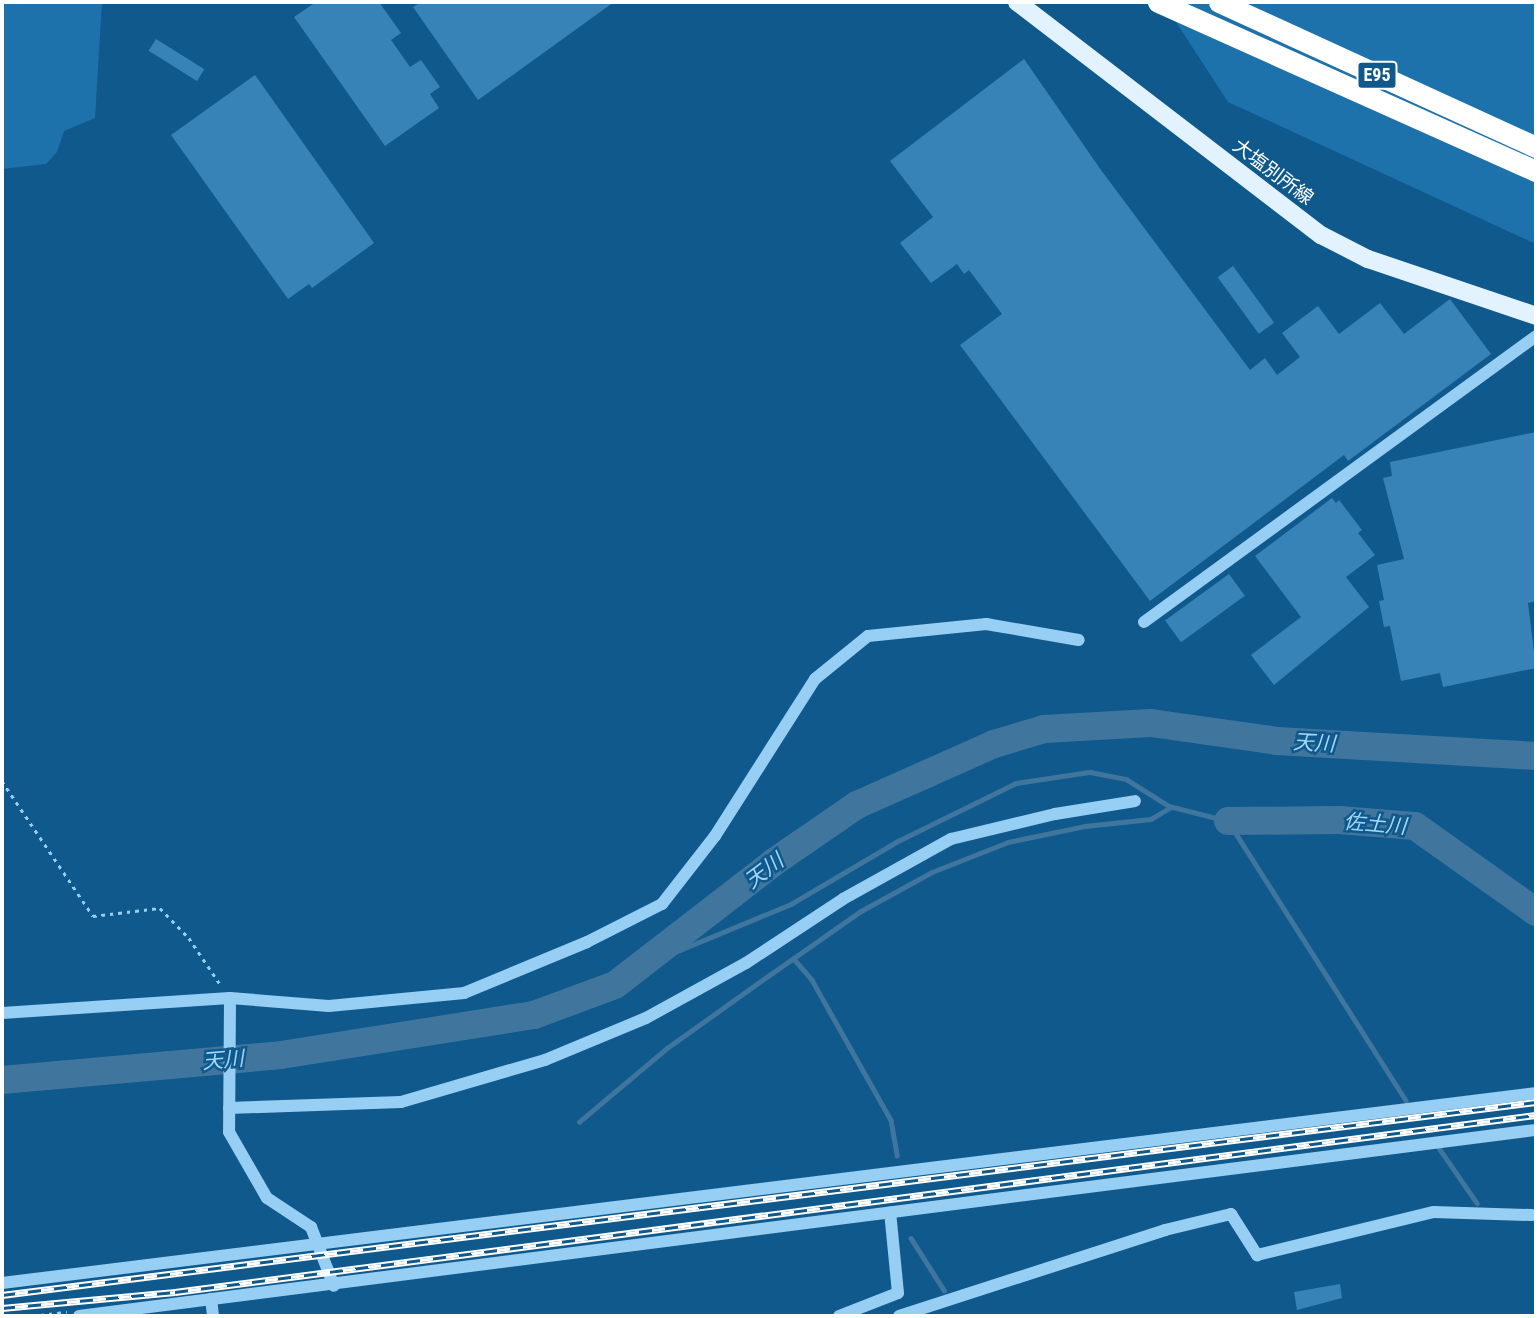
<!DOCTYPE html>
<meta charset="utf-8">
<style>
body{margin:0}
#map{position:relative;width:1538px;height:1318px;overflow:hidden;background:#0f598d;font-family:"Roboto Condensed","Noto Sans JP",sans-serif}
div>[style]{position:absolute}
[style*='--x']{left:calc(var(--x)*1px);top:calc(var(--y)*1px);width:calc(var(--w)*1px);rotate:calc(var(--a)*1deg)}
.green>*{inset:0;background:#1e72ab}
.stream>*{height:4.5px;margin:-2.25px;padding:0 2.25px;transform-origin:2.25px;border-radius:2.25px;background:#40769d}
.river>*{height:28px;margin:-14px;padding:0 14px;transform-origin:14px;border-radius:14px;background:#40769d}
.building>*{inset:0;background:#3783b7;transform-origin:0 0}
.path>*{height:2.5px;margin-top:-1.25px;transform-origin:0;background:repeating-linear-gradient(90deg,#97cef3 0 3.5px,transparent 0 8.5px)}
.minor>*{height:12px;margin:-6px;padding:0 6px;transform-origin:6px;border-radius:6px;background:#97cef3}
.major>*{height:18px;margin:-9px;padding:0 9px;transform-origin:9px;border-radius:9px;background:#e3f2ff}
.highway>*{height:21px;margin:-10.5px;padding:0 10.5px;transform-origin:10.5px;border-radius:10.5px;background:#fff}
.rail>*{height:7px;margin-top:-3.5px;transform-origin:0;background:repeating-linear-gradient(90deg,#0f598d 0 13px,#fff 0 26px);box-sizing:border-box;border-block:2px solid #fff}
span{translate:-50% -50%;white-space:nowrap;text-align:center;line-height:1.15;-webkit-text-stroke:5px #0f598d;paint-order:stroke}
.shield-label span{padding:2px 5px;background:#0f598d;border:2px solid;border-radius:5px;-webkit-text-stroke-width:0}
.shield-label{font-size:18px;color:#fff;font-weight:700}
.street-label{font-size:19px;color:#fff}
.water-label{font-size:21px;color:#a3d7fa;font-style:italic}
.frame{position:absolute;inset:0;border:4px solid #fff;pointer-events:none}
</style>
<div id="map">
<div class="green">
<div style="clip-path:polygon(2px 2px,102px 2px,95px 118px,64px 131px,57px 152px,46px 164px,2px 169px)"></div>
<div style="clip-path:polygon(1163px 2px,1536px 2px,1536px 244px,1228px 102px)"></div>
</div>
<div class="stream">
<div style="--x:794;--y:959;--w:28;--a:49"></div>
<div style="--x:812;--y:980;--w:161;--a:60.6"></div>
<div style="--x:891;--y:1120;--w:36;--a:80"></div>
<div style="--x:634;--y:969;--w:170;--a:-22.5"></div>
<div style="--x:791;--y:904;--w:124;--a:-30.5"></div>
<div style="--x:898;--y:841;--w:131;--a:-26.2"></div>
<div style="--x:1016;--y:783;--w:75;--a:-8.5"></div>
<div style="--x:1090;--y:772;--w:37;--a:11"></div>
<div style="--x:1126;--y:779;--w:51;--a:32.1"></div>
<div style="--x:1169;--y:806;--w:61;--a:14.3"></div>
<div style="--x:1228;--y:821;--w:331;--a:57.5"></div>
<div style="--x:579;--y:1122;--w:115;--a:-40.1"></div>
<div style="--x:667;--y:1048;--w:124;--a:-35.5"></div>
<div style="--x:768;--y:976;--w:113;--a:-35"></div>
<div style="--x:861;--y:911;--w:81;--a:-28.8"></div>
<div style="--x:932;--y:872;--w:82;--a:-21.5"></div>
<div style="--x:1008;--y:842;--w:79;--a:-11.7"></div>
<div style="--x:1085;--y:826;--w:66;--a:-6.1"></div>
<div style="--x:1151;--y:819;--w:23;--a:-31"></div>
<div style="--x:1439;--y:1148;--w:67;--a:55.4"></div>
<div style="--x:911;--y:1238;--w:62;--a:57.6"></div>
</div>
<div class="river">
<div style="--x:1228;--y:821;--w:111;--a:-0.5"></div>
<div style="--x:1339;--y:820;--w:76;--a:4.5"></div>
<div style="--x:1415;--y:826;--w:148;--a:35.4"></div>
<div style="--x:2;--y:1080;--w:280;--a:-5.1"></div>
<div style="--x:281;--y:1055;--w:256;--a:-9"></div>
<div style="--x:534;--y:1015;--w:86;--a:-20.3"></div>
<div style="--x:615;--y:985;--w:201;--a:-37.7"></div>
<div style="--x:774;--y:862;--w:101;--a:-34.5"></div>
<div style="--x:857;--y:805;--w:150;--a:-24"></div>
<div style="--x:994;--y:744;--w:52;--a:-16.7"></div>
<div style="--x:1044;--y:729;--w:107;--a:-3.2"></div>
<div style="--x:1151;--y:723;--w:127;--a:8.1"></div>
<div style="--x:1277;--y:741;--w:259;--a:3.3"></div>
</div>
<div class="building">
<div style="clip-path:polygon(316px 2px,379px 2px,401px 33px,391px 40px,410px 67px,421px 60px,440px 87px,430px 94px,439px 108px,385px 146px,294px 17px)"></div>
<div style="clip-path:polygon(421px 2px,614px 2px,478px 100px,413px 7px)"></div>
<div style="left:156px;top:39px;width:57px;height:14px;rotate:32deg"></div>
<div style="clip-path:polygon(1024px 59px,1101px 170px,1250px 370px,1265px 358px,1277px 375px,1300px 357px,1282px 333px,1318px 306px,1339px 334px,1380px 303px,1404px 334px,1450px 299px,1491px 354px,1348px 461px,1344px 455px,1150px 601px,960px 345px,1002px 314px,969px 270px,964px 274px,957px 264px,931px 283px,900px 243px,933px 217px,890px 161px)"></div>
<div style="clip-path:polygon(255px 75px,374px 243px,312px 288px,309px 284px,288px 299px,171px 135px)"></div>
<div style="left:1233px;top:266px;width:70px;height:19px;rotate:54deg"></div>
<div style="clip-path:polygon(1536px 432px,1536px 601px,1528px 603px,1536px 668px,1443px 687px,1440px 673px,1401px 681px,1390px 626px,1384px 627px,1379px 601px,1384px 600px,1377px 565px,1404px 559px,1383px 478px,1392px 476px,1390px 462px)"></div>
<div style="clip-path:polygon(1332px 498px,1336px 503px,1339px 500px,1362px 530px,1358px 533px,1375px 555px,1346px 577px,1369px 607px,1274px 685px,1251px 655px,1301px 617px,1255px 556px)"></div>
<div style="left:1229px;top:574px;width:27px;height:79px;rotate:54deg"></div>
<div style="clip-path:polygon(1340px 1284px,1342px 1298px,1297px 1310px,1294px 1292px)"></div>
</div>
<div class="path">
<div style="--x:2;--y:781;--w:163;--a:56"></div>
<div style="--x:93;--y:916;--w:67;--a:-6.8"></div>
<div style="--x:160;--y:908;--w:42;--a:46"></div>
<div style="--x:189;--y:938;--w:55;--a:56"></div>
<div style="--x:32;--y:1316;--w:35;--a:-7"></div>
</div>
<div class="minor">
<div style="--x:1144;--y:622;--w:485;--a:-36.1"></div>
<div style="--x:230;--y:998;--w:134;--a:90.4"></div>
<div style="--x:229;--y:1132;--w:76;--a:60.1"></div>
<div style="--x:267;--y:1198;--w:53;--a:33.4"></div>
<div style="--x:311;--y:1227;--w:63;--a:68.7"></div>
<div style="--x:2;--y:1013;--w:228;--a:-3.8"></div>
<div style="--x:230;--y:998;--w:99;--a:4.6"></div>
<div style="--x:329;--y:1006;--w:136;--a:-5.5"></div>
<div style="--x:464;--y:993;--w:133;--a:-22.5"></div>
<div style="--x:587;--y:942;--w:84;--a:-26.9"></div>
<div style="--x:662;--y:904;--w:86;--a:-52.1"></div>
<div style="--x:715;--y:836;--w:186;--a:-57.5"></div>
<div style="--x:815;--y:679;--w:68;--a:-39.1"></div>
<div style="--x:868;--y:636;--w:119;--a:-5.8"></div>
<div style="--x:986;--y:624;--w:94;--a:9.8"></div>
<div style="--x:229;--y:1108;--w:172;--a:-2"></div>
<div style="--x:401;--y:1102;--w:150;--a:-16.3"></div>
<div style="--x:545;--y:1060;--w:109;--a:-22.6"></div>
<div style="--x:646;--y:1018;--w:114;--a:-28.8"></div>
<div style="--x:746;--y:963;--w:116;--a:-33.4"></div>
<div style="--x:843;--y:899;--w:124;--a:-29.1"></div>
<div style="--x:951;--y:839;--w:107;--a:-13.5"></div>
<div style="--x:1055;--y:814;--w:81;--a:-9.2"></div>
<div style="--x:2;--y:1283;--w:1546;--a:-7.06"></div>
<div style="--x:211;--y:1299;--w:17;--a:83"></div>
<div style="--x:79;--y:1316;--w:1469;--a:-7.28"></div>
<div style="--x:839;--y:1316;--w:63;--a:-21.3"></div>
<div style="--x:898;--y:1293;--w:81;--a:-95.6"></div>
<div style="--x:899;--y:1316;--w:280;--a:-17.9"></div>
<div style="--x:1165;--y:1230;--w:68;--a:-13.6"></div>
<div style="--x:1231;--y:1214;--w:49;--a:57.6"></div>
<div style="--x:1257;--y:1255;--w:182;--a:-13.7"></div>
<div style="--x:1434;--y:1212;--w:98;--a:1.8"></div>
</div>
<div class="major">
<div style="--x:1017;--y:2;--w:383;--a:37.5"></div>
<div style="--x:1321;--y:235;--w:53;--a:27.1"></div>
<div style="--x:1368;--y:259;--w:177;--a:18.7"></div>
</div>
<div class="highway">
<div style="--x:1158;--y:2;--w:414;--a:24.1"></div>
<div style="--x:1219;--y:2;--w:349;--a:24.6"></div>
</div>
<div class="rail">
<div style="--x:2;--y:1295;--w:1546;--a:-7.17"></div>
<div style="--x:2;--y:1308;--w:174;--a:-5.3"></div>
<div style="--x:175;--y:1292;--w:1372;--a:-7.41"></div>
</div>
<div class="shield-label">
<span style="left:1377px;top:75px">E95</span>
</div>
<div class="street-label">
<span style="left:1273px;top:172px;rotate:37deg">大塩別所線</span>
</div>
<div class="water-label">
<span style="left:1314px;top:743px;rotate:3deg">天川</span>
<span style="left:1375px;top:824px;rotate:5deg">佐土川</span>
<span style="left:764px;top:871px;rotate:-37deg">天川</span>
<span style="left:223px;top:1060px;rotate:-5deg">天川</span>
</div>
<div class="frame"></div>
</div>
